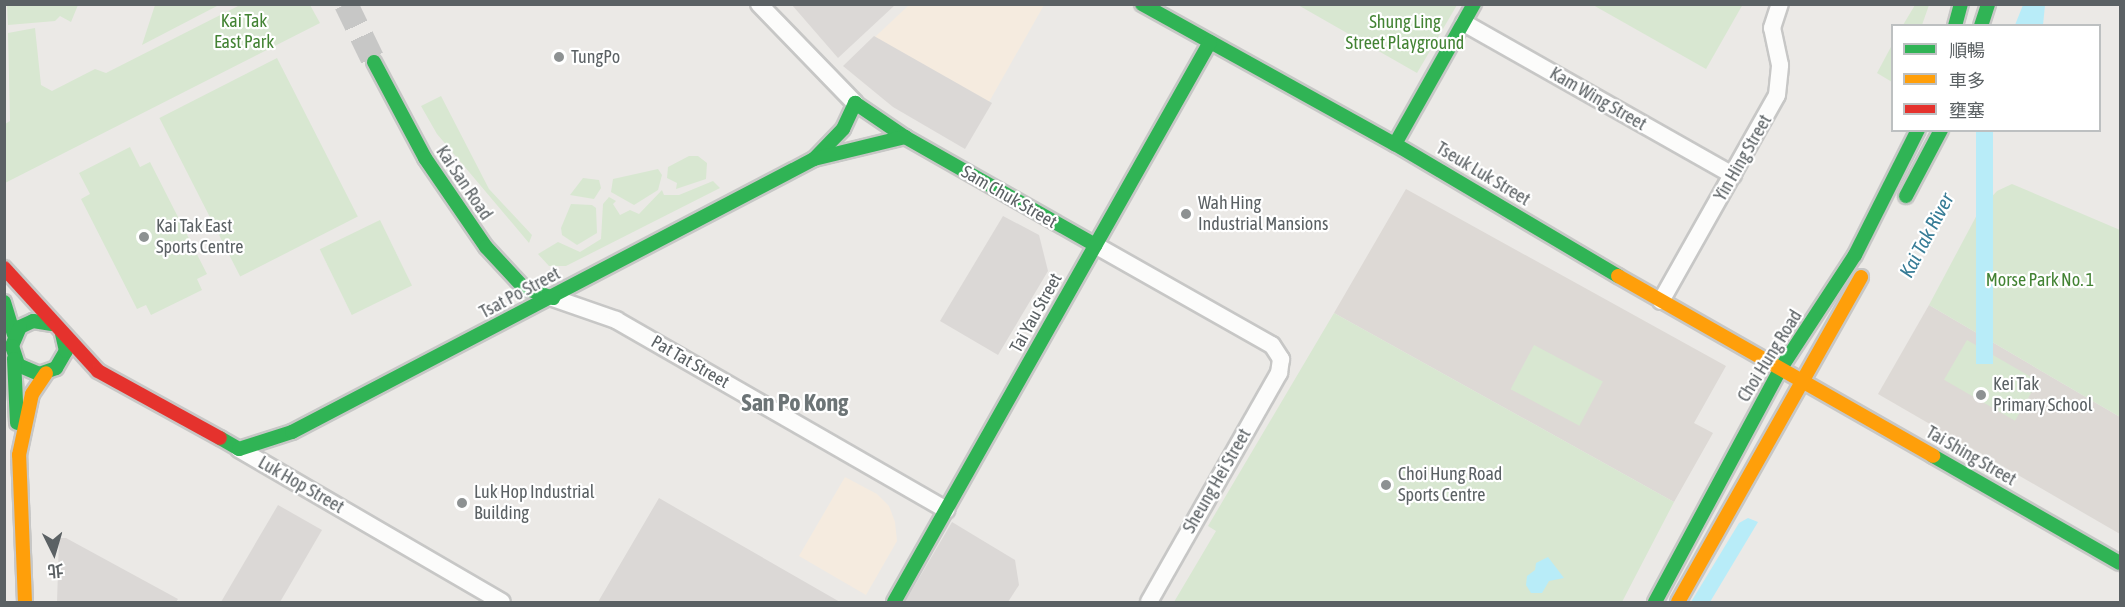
<!DOCTYPE html>
<meta charset="utf-8">
<style>
body{margin:0}
#map{position:relative;width:2125px;height:607px;overflow:hidden;background:#ebe9e6;font-family:"Asap Condensed","Noto Sans TC",sans-serif}
div>[style]{position:absolute}
[style*='--x']{left:calc(var(--x)*1px);top:calc(var(--y)*1px);width:calc(var(--w)*1px);rotate:calc(var(--a)*1deg)}
.commercial>*{inset:0;background:#f5ebdf}
.industrial>*{inset:0;background:#dbd8d6}
.education>*{inset:0;background:#ddd9d5}
.green>*{inset:0;background:#d8e7d1;transform-origin:0 0}
.water>*{inset:0;background:#b8ecf8;transform-origin:0 0}
.secondary-tunnel>*{height:24px;margin-top:-12px;transform-origin:0;background:repeating-linear-gradient(90deg,#c7c7c6 0 24px,transparent 0 36px)}
.roads{filter:drop-shadow(2px 0 #c7c7c6) drop-shadow(-2px 0 #c7c7c6) drop-shadow(0 2px #c7c7c6) drop-shadow(0 -2px #c7c7c6)}
.street>*{height:16px;margin:-8px;padding:0 8px;transform-origin:8px;border-radius:8px;background:#fcfcfb}
.fast>*{height:14px;margin:-7px;padding:0 7px;transform-origin:7px;border-radius:7px;background:#30b455}
.slow>*{height:14px;margin:-7px;padding:0 7px;transform-origin:7px;border-radius:7px;background:#ff9f0a}
.jam>*{height:14px;margin:-7px;padding:0 7px;transform-origin:7px;border-radius:7px;background:#e5322d}
.dots>*{width:16px;height:16px;translate:-50% -50%;box-sizing:border-box;border:3px solid #fff;border-radius:50%}
span{translate:-50% -50%;white-space:nowrap;text-align:center;line-height:1.15;-webkit-text-stroke:4.5px #fff;paint-order:stroke}
.park-label{font-size:18px;color:#438334}
.poi-label{font-size:18px;color:#5b6164}
.left{translate:0 -50%;text-align:left}
.street-label{font-size:18px;color:#5b6164}
.water-label{font-size:20px;color:#377c96;font-style:italic}
.district-label{font-size:24px;color:#6c7476;font-weight:700}
.frame{position:absolute;inset:0;border:6px solid #5b6164;pointer-events:none}
.legend{position:absolute;left:1891px;top:24px;width:210px;height:108px;box-sizing:border-box;background:#fff;border:2px solid #bdc0c1;margin:0;padding:8px 10px;list-style:none;font-size:18px;color:#5b6164}
.legend li{display:flex;align-items:center;gap:12px;height:30px}
.legend b{width:30px;border:2px solid #bdc0c1}
.north{position:absolute;left:24px;top:523px;width:60px;height:60px;-webkit-text-stroke:4px #fff;paint-order:stroke;rotate:175deg;font-size:16px;font-weight:700;line-height:24px;text-align:center;color:#5b6164}
.north::after{content:'';display:block;margin:auto;width:21px;height:27px;background:#5b6164;clip-path:polygon(50% 0,100% 100%,50% 72%,0 100%)}
</style>
<div id="map">
<div class="commercial">
<div style="clip-path:polygon(909px 5px,1044px 5px,989px 102px,875px 37px)"></div>
<div style="clip-path:polygon(845px 477px,877px 494px,889px 506px,895px 522px,897px 541px,866px 595px,799px 556px)"></div>
</div>
<div class="industrial">
<div style="clip-path:polygon(792px 5px,895px 5px,838px 58px)"></div>
<div style="clip-path:polygon(874px 36px,992px 103px,965px 149px,893px 107px,843px 66px)"></div>
<div style="clip-path:polygon(1003px 216px,1039px 235px,1048px 271px,998px 355px,940px 321px)"></div>
<div style="clip-path:polygon(659px 498px,678px 509px,840px 602px,598px 602px)"></div>
<div style="clip-path:polygon(278px 505px,322px 530px,297px 573px,280px 602px,221px 602px)"></div>
<div style="clip-path:polygon(952px 522px,1015px 560px,1019px 585px,1008px 602px,905px 602px)"></div>
<div style="clip-path:polygon(59px 538px,66px 538px,178px 599px,176px 602px,57px 602px)"></div>
</div>
<div class="education">
<div style="clip-path:polygon(1406px 189px,1726px 366px,1694px 423px,1713px 433px,1674px 502px,1334px 313px)"></div>
<div style="clip-path:polygon(1929px 305px,2120px 417px,2120px 534px,1878px 394px)"></div>
</div>
<div class="green">
<div style="clip-path:polygon(1743px 4px,1706px 69px,1593px 5px,1593px 4px)"></div>
<div style="clip-path:polygon(7px 5px,7px 4px,78px 5px,71px 22px,60px 16px,55px 21px,8px 25px)"></div>
<div style="clip-path:polygon(212px 5px,217px 6px,142px 45px,155px 5px)"></div>
<div style="clip-path:polygon(240px 5px,310px 5px,320px 23px,5px 183px,5px 109px,5px 124px,10px 121px,8px 33px,35px 28px,41px 85px,52px 91px,95px 69px,106px 73px)"></div>
<div style="clip-path:polygon(1298px 5px,1457px 5px,1417px 73px)"></div>
<div style="clip-path:polygon(1915px 5px,1929px 5px,1922px 25px,1903px 25px)"></div>
<div style="clip-path:polygon(1892px 45px,1892px 82px,1877px 73px)"></div>
<div style="left:277px;top:58px;width:178px;height:132px;rotate:63deg"></div>
<div style="clip-path:polygon(441px 96px,489px 189px,532px 235px,529px 243px,437px 134px,421px 106px)"></div>
<div style="clip-path:polygon(130px 147px,140px 167px,150px 162px,207px 274px,197px 279px,202px 290px,151px 315px,146px 305px,137px 309px,81px 199px,90px 194px,79px 173px)"></div>
<div style="clip-path:polygon(689px 156px,698px 156px,707px 163px,706px 179px,676px 189px,677px 183px,667px 178px,668px 167px)"></div>
<div style="clip-path:polygon(658px 169px,662px 175px,658px 190px,634px 205px,611px 192px,613px 179px)"></div>
<div style="clip-path:polygon(583px 178px,599px 180px,601px 188px,594px 199px,570px 195px)"></div>
<div style="clip-path:polygon(713px 181px,720px 188px,566px 266px,549px 266px,538px 254px,558px 242px,580px 252px,601px 239px,603px 204px,609px 197px,616px 201px,613px 204px,620px 215px,630px 210px,639px 214px,662px 190px,664px 195px,679px 195px)"></div>
<div style="clip-path:polygon(2012px 184px,2120px 230px,2120px 417px,1929px 305px,1979px 211px,1997px 191px)"></div>
<div style="clip-path:polygon(571px 204px,592px 205px,596px 208px,597px 233px,577px 245px,562px 235px,561px 228px)"></div>
<div style="left:380px;top:220px;width:73px;height:67px;rotate:64deg"></div>
<div style="clip-path:polygon(1334px 313px,1674px 502px,1622px 602px,1174px 602px,1216px 531px,1208px 526px)"></div>
<div style="left:1967px;top:340px;width:82px;height:46px;rotate:30deg"></div>
<div style="left:1534px;top:345px;width:78px;height:50px;rotate:28deg"></div>
</div>
<div class="water">
<div style="clip-path:polygon(2023px 5px,2045px 5px,2043px 25px,2015px 25px)"></div>
<div style="left:1976px;top:131px;width:17px;height:233px"></div>
<div style="clip-path:polygon(1748px 518px,1758px 522px,1710px 602px,1691px 602px,1739px 523px)"></div>
<div style="clip-path:polygon(1548px 557px,1564px 578px,1549px 581px,1542px 593px,1531px 593px,1526px 585px,1527px 576px,1535px 570px,1536px 563px)"></div>
</div>
<div class="secondary-tunnel">
<div style="--x:346;--y:4;--w:64;--a:64.2"></div>
</div>
<div class="roads">
<div class="street">
<div style="--x:759;--y:4;--w:138;--a:45.9"></div>
<div style="--x:1464;--y:23;--w:309;--a:29.5"></div>
<div style="--x:1095;--y:245;--w:203;--a:29.5"></div>
<div style="--x:1272;--y:345;--w:17;--a:57"></div>
<div style="--x:1281;--y:359;--w:14;--a:98"></div>
<div style="--x:1279;--y:373;--w:263;--a:119.6"></div>
<div style="--x:553;--y:298;--w:67;--a:19.2"></div>
<div style="--x:616;--y:320;--w:381;--a:29.9"></div>
<div style="--x:1661;--y:301;--w:236;--a:-60.6"></div>
<div style="--x:1777;--y:95;--w:30;--a:-84"></div>
<div style="--x:1780;--y:65;--w:38;--a:-102"></div>
<div style="--x:1772;--y:28;--w:25;--a:-72"></div>
<div style="--x:239;--y:449;--w:304;--a:30.2"></div>
</div>
<div class="fast">
<div style="--x:1142;--y:4;--w:289;--a:29"></div>
<div style="--x:1395;--y:144;--w:259;--a:30.6"></div>
<div style="--x:1955;--y:26;--w:23;--a:-75"></div>
<div style="--x:1981;--y:26;--w:23;--a:-72"></div>
<div style="--x:374;--y:62;--w:109;--a:62"></div>
<div style="--x:425;--y:158;--w:108;--a:55.6"></div>
<div style="--x:486;--y:247;--w:56;--a:47.2"></div>
<div style="--x:524;--y:288;--w:31;--a:19"></div>
<div style="--x:1395;--y:144;--w:161;--a:-60.6"></div>
<div style="--x:814;--y:159;--w:42;--a:-46"></div>
<div style="--x:843;--y:129;--w:29;--a:-65"></div>
<div style="--x:855;--y:103;--w:60;--a:34.2"></div>
<div style="--x:905;--y:137;--w:219;--a:29.6"></div>
<div style="--x:1906;--y:196;--w:75;--a:-62.1"></div>
<div style="--x:4;--y:302;--w:34;--a:73"></div>
<div style="--x:52;--y:324;--w:19;--a:-171"></div>
<div style="--x:33;--y:321;--w:14;--a:155"></div>
<div style="--x:20;--y:327;--w:21;--a:113"></div>
<div style="--x:12;--y:346;--w:20;--a:72"></div>
<div style="--x:18;--y:365;--w:23;--a:23"></div>
<div style="--x:39;--y:374;--w:18;--a:-19"></div>
<div style="--x:56;--y:368;--w:20;--a:-60"></div>
<div style="--x:66;--y:351;--w:18;--a:-103"></div>
<div style="--x:14;--y:359;--w:64;--a:87.3"></div>
<div style="--x:220;--y:438;--w:22;--a:30"></div>
<div style="--x:239;--y:449;--w:56;--a:-17.8"></div>
<div style="--x:292;--y:432;--w:589;--a:-27.61"></div>
<div style="--x:814;--y:159;--w:94;--a:-13.6"></div>
<div style="--x:1933;--y:456;--w:215;--a:29.8"></div>
<div style="--x:894;--y:602;--w:643;--a:-60.56"></div>
<div style="--x:1655;--y:602;--w:266;--a:-61.7"></div>
<div style="--x:1781;--y:368;--w:135;--a:-56.8"></div>
<div style="--x:1855;--y:255;--w:140;--a:-63.3"></div>
</div>
<div class="slow">
<div style="--x:1618;--y:276;--w:363;--a:29.7"></div>
<div style="--x:25;--y:602;--w:147;--a:-92.3"></div>
<div style="--x:19;--y:455;--w:62;--a:-78"></div>
<div style="--x:32;--y:394;--w:25;--a:-56"></div>
<div style="--x:1678;--y:602;--w:373;--a:-60.6"></div>
</div>
<div class="jam">
<div style="--x:4;--y:268;--w:139;--a:47.6"></div>
<div style="--x:98;--y:371;--w:139;--a:28.8"></div>
</div>
</div>
<div class="dots">
<div style="left:559px;top:57px;background:#8d9192"></div>
<div style="left:1186px;top:214px;background:#8d9192"></div>
<div style="left:144px;top:237px;background:#8d9192"></div>
<div style="left:1981px;top:395px;background:#8d9192"></div>
<div style="left:1386px;top:485px;background:#8d9192"></div>
<div style="left:462px;top:503px;background:#8d9192"></div>
</div>
<div class="park-label">
<span style="left:244px;top:32px">Kai Tak<br>East Park</span>
<span style="left:1405px;top:33px">Shung Ling<br>Street Playground</span>
<span style="left:2040px;top:280px">Morse Park No. 1</span>
</div>
<div class="poi-label">
<span class="left" style="left:571px;top:57px">TungPo</span>
<span class="left" style="left:1198px;top:214px">Wah Hing<br>Industrial Mansions</span>
<span class="left" style="left:156px;top:237px">Kai Tak East<br>Sports Centre</span>
<span class="left" style="left:1993px;top:395px">Kei Tak<br>Primary School</span>
<span class="left" style="left:1398px;top:485px">Choi Hung Road<br>Sports Centre</span>
<span class="left" style="left:474px;top:503px">Luk Hop Industrial<br>Building</span>
</div>
<div class="street-label">
<span style="left:1598px;top:99px;rotate:30deg">Kam Wing Street</span>
<span style="left:1743px;top:158px;rotate:-60deg">Yin Hing Street</span>
<span style="left:1483px;top:174px;rotate:31deg">Tseuk Luk Street</span>
<span style="left:464px;top:183px;rotate:56deg">Kai San Road</span>
<span style="left:1009px;top:197px;rotate:30deg">Sam Chuk Street</span>
<span style="left:520px;top:293px;rotate:-28deg">Tsat Po Street</span>
<span style="left:1036px;top:313px;rotate:-61deg">Tai Yau Street</span>
<span style="left:1770px;top:356px;rotate:-58deg">Choi Hung Road</span>
<span style="left:690px;top:362px;rotate:30deg">Pat Tat Street</span>
<span style="left:1971px;top:456px;rotate:30deg">Tai Shing Street</span>
<span style="left:1217px;top:481px;rotate:-60deg">Sheung Hei Street</span>
<span style="left:301px;top:485px;rotate:30deg">Luk Hop Street</span>
</div>
<div class="water-label">
<span style="left:1926px;top:235px;rotate:-62deg">Kai Tak River</span>
</div>
<div class="district-label">
<span style="left:795px;top:403px">San Po Kong</span>
</div>
<div class="frame"></div>
<ul class="legend">
<li><b style="height:8px;background:#30b455"></b>順暢</li>
<li><b style="height:8px;background:#ff9f0a"></b>車多</li>
<li><b style="height:8px;background:#e5322d"></b>壅塞</li>
</ul>
<div class="north">北</div>
</div>
